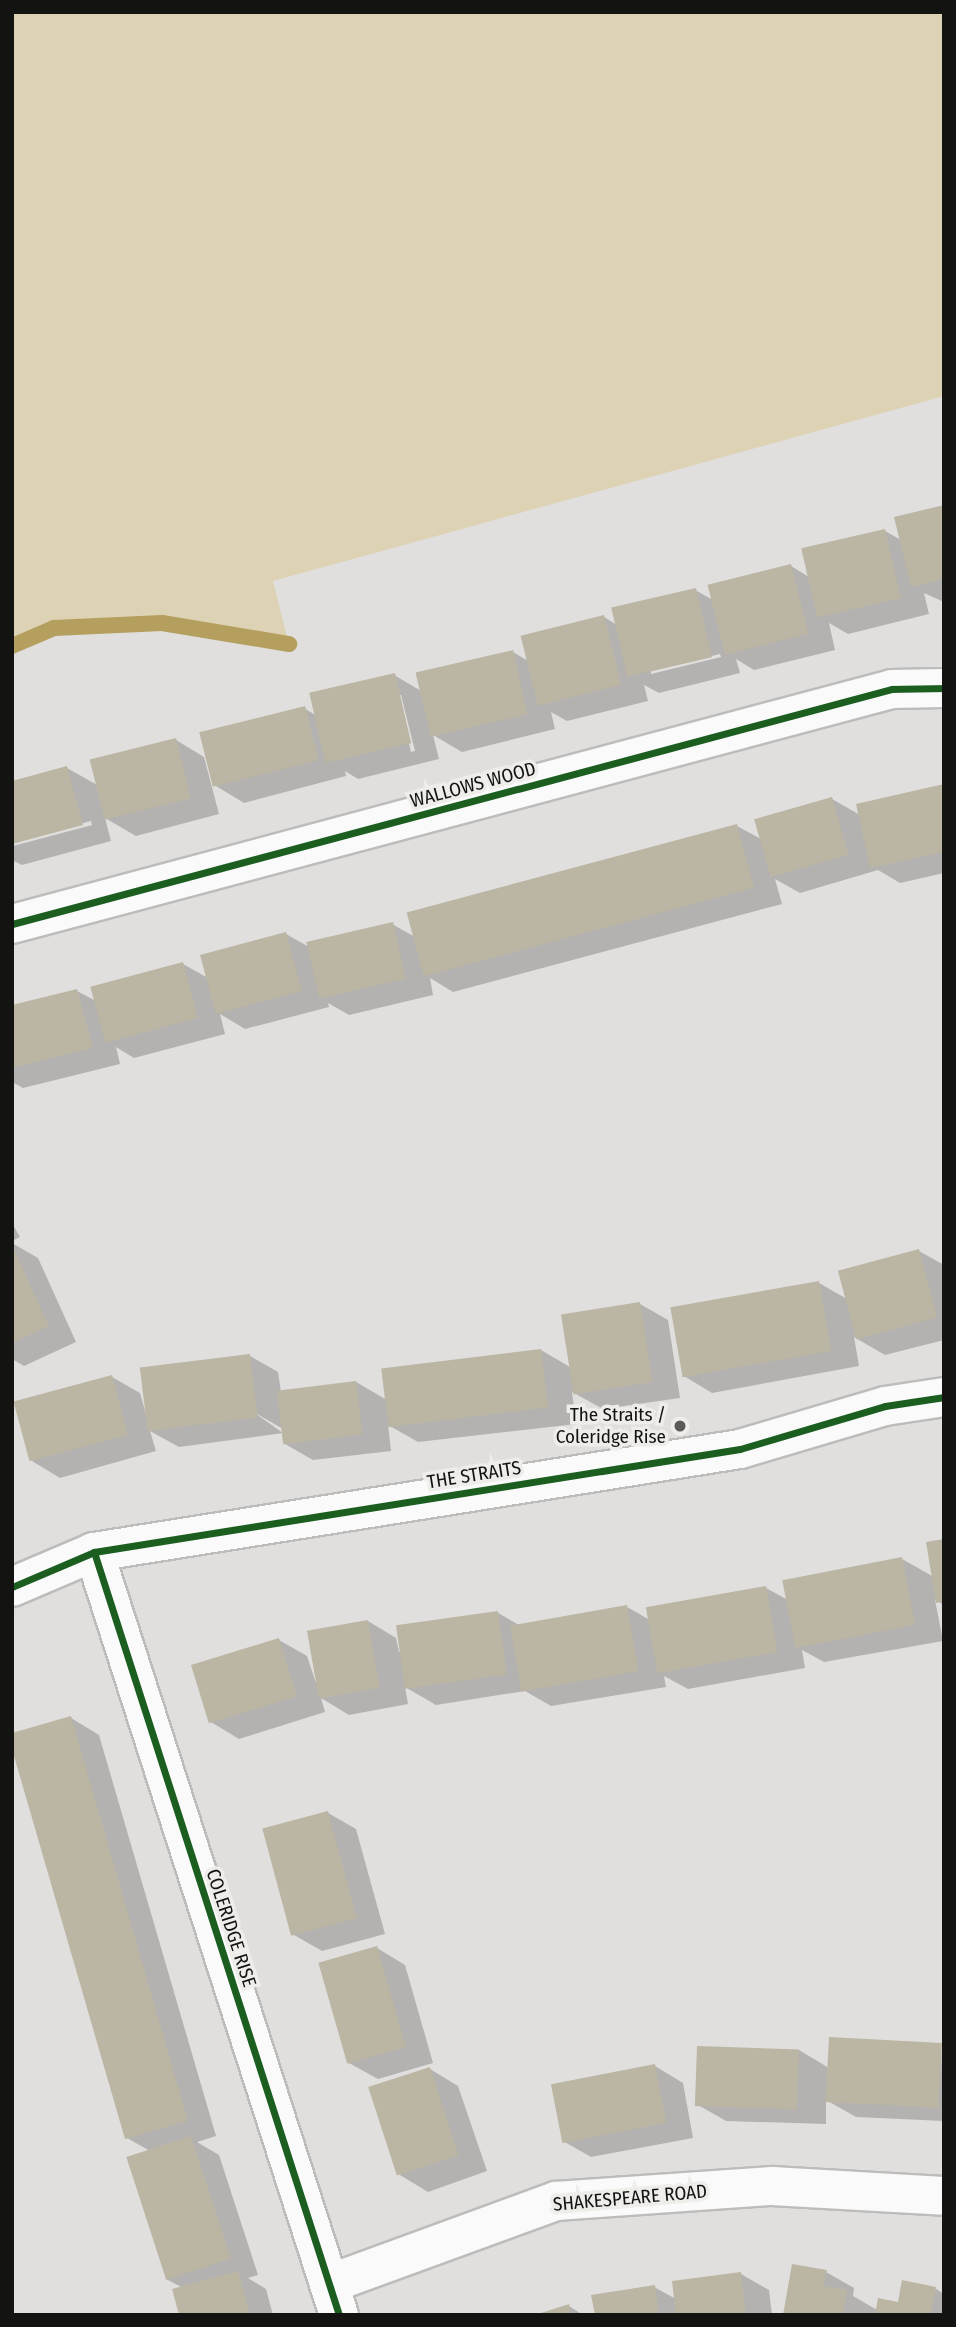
<!DOCTYPE html>
<style>
body{margin:0}
#map{position:relative;width:956px;height:2327px;overflow:hidden;background:#e0dfde;font-family:"Fira Sans Condensed",sans-serif}
div>[style]{position:absolute}
[style*='--x']{left:calc(var(--x)*1px);top:calc(var(--y)*1px);width:calc(var(--w)*1px);rotate:calc(var(--a)*1deg)}
.green>*{inset:0;background:#ded2b5}
.shadow>*{inset:0;background:#0003}
.stream>*{height:16px;margin:-8px;padding:0 8px;transform-origin:8px;border-radius:8px;background:#b49f5e}
.building>*{inset:0;background:#bbb5a3;transform-origin:0 0}
.roads{filter:drop-shadow(2px 0 #bdbcbb) drop-shadow(-2px 0 #bdbcbb) drop-shadow(0 2px #bdbcbb) drop-shadow(0 -2px #bdbcbb)}
.minor>*{height:38px;margin:-19px;padding:0 19px;transform-origin:19px;border-radius:19px;background:#fafafa}
.tertiary>*{height:38px;margin:-19px;padding:0 19px;transform-origin:19px;border-radius:19px;background:#fafafa}
.cycleway>*{height:7px;margin:-3.5px;padding:0 3.5px;transform-origin:3.5px;border-radius:3.5px;background:#1b5e20}
.dots>*{width:19px;height:19px;translate:-50% -50%;box-sizing:border-box;border:4px solid #eeedea;border-radius:50%}
span{translate:-50% -50%;white-space:nowrap;text-align:center;line-height:1.15;-webkit-text-stroke:7px #eeedea;paint-order:stroke}
.street-label{font-size:19px;color:#131312}
.poi-label{font-size:19px;color:#131312}
.right{translate:-100% -50%;text-align:right}
.frame{position:absolute;inset:0;border:14px solid #131312;pointer-events:none}
</style>
<div id="map">
<div class="green">
<div style="clip-path:polygon(12px 12px,944px 12px,944px 396px,273px 581px,290px 649px,114px 624px,54px 628px,12px 646px)"></div>
</div>
<div class="shadow">
<div style="clip-path:polygon(evenodd,944px 507px,944px 602px,924px 593px,929px 614px,848px 634px,829px 623px,835px 650px,754px 670px,736px 659px,740px 673px,659px 693px,644px 685px,648px 701px,567px 721px,551px 712px,555px 729px,462px 752px,433px 735px,439px 759px,358px 779px,345px 771px,346px 776px,244px 803px,216px 786px,304px 708px,317px 716px,394px 675px,423px 692px,513px 652px,528px 661px,604px 617px,617px 625px,695px 590px,713px 600px,791px 566px,809px 577px,885px 531px,901px 540px,944px 507px,720px 654px,721px 657px,651px 674px,651px 671px,720px 654px,944px 507px,398px 695px,401px 695px,415px 751px,411px 752px,398px 695px)"></div>
<div style="clip-path:polygon(evenodd,176px 740px,204px 757px,219px 814px,136px 836px,105px 818px,111px 841px,22px 865px,12px 860px,12px 783px,67px 768px,99px 786px,176px 740px,91px 821px,92px 825px,13px 846px,13px 842px,91px 821px)"></div>
<div style="clip-path:polygon(944px 786px,944px 873px,900px 883px,878px 870px,800px 893px,775px 879px,782px 904px,453px 992px,430px 978px,433px 995px,349px 1015px,328px 1003px,329px 1007px,245px 1029px,220px 1014px,225px 1034px,134px 1058px,116px 1047px,120px 1064px,23px 1088px,12px 1082px,12px 1007px,77px 991px,96px 1001px,183px 964px,208px 978px,286px 934px,309px 947px,392px 924px,415px 937px,737px 826px,761px 839px,832px 799px,860px 815px)"></div>
<div style="clip-path:polygon(12px 1223px,20px 1237px,12px 1241px)"></div>
<div style="clip-path:polygon(12px 1243px,38px 1258px,76px 1342px,24px 1366px,12px 1359px)"></div>
<div style="clip-path:polygon(919px 1251px,944px 1265px,944px 1340px,885px 1355px,854px 1337px,859px 1366px,712px 1393px,684px 1376px,819px 1283px,847px 1299px)"></div>
<div style="clip-path:polygon(640px 1304px,668px 1320px,680px 1398px,603px 1409px,572px 1392px,576px 1424px,418px 1442px,388px 1425px,391px 1451px,313px 1460px,285px 1444px,283px 1429px,252px 1411px,283px 1433px,179px 1447px,150px 1431px,156px 1451px,60px 1478px,32px 1461px,112px 1377px,140px 1393px,146px 1414px,250px 1356px,278px 1372px,281px 1392px,356px 1382px,387px 1400px,541px 1350px,570px 1367px)"></div>
<div style="clip-path:polygon(944px 1541px,944px 1605px,935px 1600px,943px 1641px,824px 1662px,802px 1650px,805px 1668px,688px 1689px,664px 1676px,666px 1687px,551px 1706px,525px 1691px,436px 1705px,405px 1687px,408px 1704px,349px 1715px,321px 1698px,325px 1712px,239px 1739px,211px 1722px,279px 1640px,307px 1656px,316px 1683px,368px 1621px,396px 1638px,399px 1652px,498px 1613px,519px 1625px,627px 1607px,650px 1620px,766px 1588px,788px 1600px,902px 1559px,934px 1577px)"></div>
<div style="clip-path:polygon(71px 1718px,99px 1735px,216px 2136px,197px 2142px,219px 2155px,258px 2275px,248px 2278px,266px 2289px,273px 2315px,181px 2315px,183px 2288px,166px 2279px,150px 2151px,127px 2138px)"></div>
<div style="clip-path:polygon(328px 1813px,356px 1829px,385px 1934px,322px 1951px,294px 1935px)"></div>
<div style="clip-path:polygon(377px 1948px,405px 1965px,433px 2063px,378px 2079px,349px 2063px)"></div>
<div style="clip-path:polygon(941px 2044px,944px 2121px,856px 2117px,826px 2100px,826px 2124px,726px 2121px,698px 2105px,799px 2050px,829px 2068px)"></div>
<div style="clip-path:polygon(655px 2066px,683px 2083px,693px 2138px,591px 2157px,563px 2141px)"></div>
<div style="clip-path:polygon(430px 2069px,458px 2086px,487px 2171px,428px 2192px,400px 2175px)"></div>
<div style="clip-path:polygon(826px 2272px,854px 2288px,853px 2296px,877px 2310px,936px 2289px,944px 2294px,944px 2315px,785px 2315px)"></div>
<div style="clip-path:polygon(741px 2274px,769px 2290px,772px 2315px,596px 2315px,654px 2287px,676px 2299px)"></div>
<div style="clip-path:polygon(569px 2306px,583px 2315px,542px 2315px)"></div>
</div>
<div class="stream">
<div style="--x:12;--y:646;--w:46;--a:-23.2"></div>
<div style="--x:54;--y:628;--w:108;--a:-2.7"></div>
<div style="--x:162;--y:623;--w:129;--a:9.4"></div>
</div>
<div class="building">
<div style="clip-path:polygon(944px 505px,944px 579px,911px 587px,894px 517px)"></div>
<div style="left:885px;top:529px;width:71px;height:86px;rotate:77deg"></div>
<div style="left:791px;top:564px;width:72px;height:86px;rotate:76deg"></div>
<div style="left:696px;top:588px;width:71px;height:87px;rotate:77deg"></div>
<div style="left:604px;top:615px;width:72px;height:86px;rotate:76deg"></div>
<div style="left:513px;top:650px;width:66px;height:100px;rotate:77deg"></div>
<div style="left:395px;top:673px;width:72px;height:88px;rotate:77deg"></div>
<div style="left:305px;top:706px;width:56px;height:109px;rotate:76deg"></div>
<div style="left:176px;top:738px;width:62px;height:89px;rotate:76deg"></div>
<div style="clip-path:polygon(67px 766px,83px 825px,12px 844px,12px 781px)"></div>
<div style="clip-path:polygon(944px 784px,944px 852px,870px 868px,856px 804px)"></div>
<div style="left:832px;top:797px;width:60px;height:81px;rotate:74deg"></div>
<div style="left:737px;top:824px;width:66px;height:342px;rotate:75deg"></div>
<div style="left:393px;top:922px;width:58px;height:89px;rotate:77deg"></div>
<div style="left:286px;top:932px;width:61px;height:89px;rotate:75deg"></div>
<div style="left:183px;top:962px;width:58px;height:96px;rotate:75deg"></div>
<div style="clip-path:polygon(77px 989px,93px 1048px,12px 1068px,12px 1005px)"></div>
<div style="clip-path:polygon(12px 1245px,49px 1326px,12px 1343px)"></div>
<div style="left:919px;top:1249px;width:71px;height:84px;rotate:75deg"></div>
<div style="left:819px;top:1281px;width:71px;height:151px;rotate:80deg"></div>
<div style="left:640px;top:1302px;width:81px;height:80px;rotate:81deg"></div>
<div style="left:541px;top:1349px;width:59px;height:161px;rotate:83deg"></div>
<div style="left:250px;top:1354px;width:64px;height:111px;rotate:83deg"></div>
<div style="left:112px;top:1375px;width:62px;height:102px;rotate:75deg"></div>
<div style="left:356px;top:1381px;width:54px;height:80px;rotate:83deg"></div>
<div style="clip-path:polygon(944px 1539px,944px 1601px,936px 1603px,926px 1542px)"></div>
<div style="left:902px;top:1557px;width:69px;height:122px;rotate:79deg"></div>
<div style="left:766px;top:1586px;width:67px;height:122px;rotate:80deg"></div>
<div style="left:627px;top:1605px;width:67px;height:119px;rotate:80deg"></div>
<div style="left:498px;top:1611px;width:64px;height:103px;rotate:82deg"></div>
<div style="left:368px;top:1620px;width:69px;height:62px;rotate:80deg"></div>
<div style="left:279px;top:1638px;width:61px;height:92px;rotate:73deg"></div>
<div style="clip-path:polygon(71px 1716px,188px 2121px,125px 2139px,12px 1749px,12px 1733px)"></div>
<div style="left:328px;top:1811px;width:111px;height:68px;rotate:75deg"></div>
<div style="left:377px;top:1946px;width:105px;height:61px;rotate:74deg"></div>
<div style="left:829px;top:2037px;width:113px;height:65px;rotate:3deg"></div>
<div style="left:697px;top:2046px;width:102px;height:60px;rotate:2deg"></div>
<div style="left:655px;top:2064px;width:60px;height:106px;rotate:79deg"></div>
<div style="left:430px;top:2067px;width:93px;height:65px;rotate:72deg"></div>
<div style="left:191px;top:2136px;width:129px;height:68px;rotate:72deg"></div>
<div style="clip-path:polygon(792px 2264px,827px 2270px,823px 2286px,847px 2290px,842px 2315px,783px 2315px)"></div>
<div style="clip-path:polygon(238px 2271px,250px 2315px,179px 2315px,172px 2289px)"></div>
<div style="clip-path:polygon(741px 2272px,746px 2315px,676px 2315px,672px 2281px)"></div>
<div style="clip-path:polygon(902px 2280px,936px 2287px,931px 2315px,875px 2315px,878px 2298px,898px 2302px)"></div>
<div style="clip-path:polygon(655px 2285px,659px 2315px,595px 2315px,591px 2295px)"></div>
<div style="clip-path:polygon(569px 2304px,571px 2315px,538px 2315px,538px 2314px)"></div>
</div>
<div class="roads">
<div class="minor">
<div style="--x:12;--y:924;--w:911;--a:-14.95"></div>
<div style="--x:892;--y:689;--w:52;--a:-1.1"></div>
<div style="--x:94;--y:1552;--w:801;--a:72.2"></div>
<div style="--x:329;--y:2284;--w:242;--a:-20.1"></div>
<div style="--x:556;--y:2201;--w:217;--a:-4"></div>
<div style="--x:772;--y:2186;--w:172;--a:3.3"></div>
</div>
<div class="tertiary">
<div style="--x:12;--y:1587;--w:89;--a:-23.1"></div>
<div style="--x:94;--y:1552;--w:654;--a:-9.06"></div>
<div style="--x:740;--y:1449;--w:151;--a:-16.5"></div>
<div style="--x:885;--y:1406;--w:60;--a:-8.7"></div>
</div>
</div>
<div class="cycleway">
<div style="--x:12;--y:924;--w:911;--a:-14.95"></div>
<div style="--x:892;--y:689;--w:52;--a:-1.1"></div>
<div style="--x:94;--y:1552;--w:801;--a:72.2"></div>
<div style="--x:12;--y:1587;--w:89;--a:-23.1"></div>
<div style="--x:94;--y:1552;--w:654;--a:-9.06"></div>
<div style="--x:740;--y:1449;--w:151;--a:-16.5"></div>
<div style="--x:885;--y:1406;--w:60;--a:-8.7"></div>
</div>
<div class="dots">
<div style="left:680px;top:1426px;background:#5b5a59"></div>
</div>
<div class="street-label">
<span style="left:473px;top:785px;rotate:-15deg">WALLOWS WOOD</span>
<span style="left:474px;top:1475px;rotate:-9deg">THE STRAITS</span>
<span style="left:231px;top:1928px;rotate:72deg">COLERIDGE RISE</span>
<span style="left:630px;top:2198px;rotate:-5deg">SHAKESPEARE ROAD</span>
</div>
<div class="poi-label">
<span class="right" style="left:666px;top:1426px">The Straits /<br>Coleridge Rise</span>
</div>
<div class="frame"></div>
</div>
